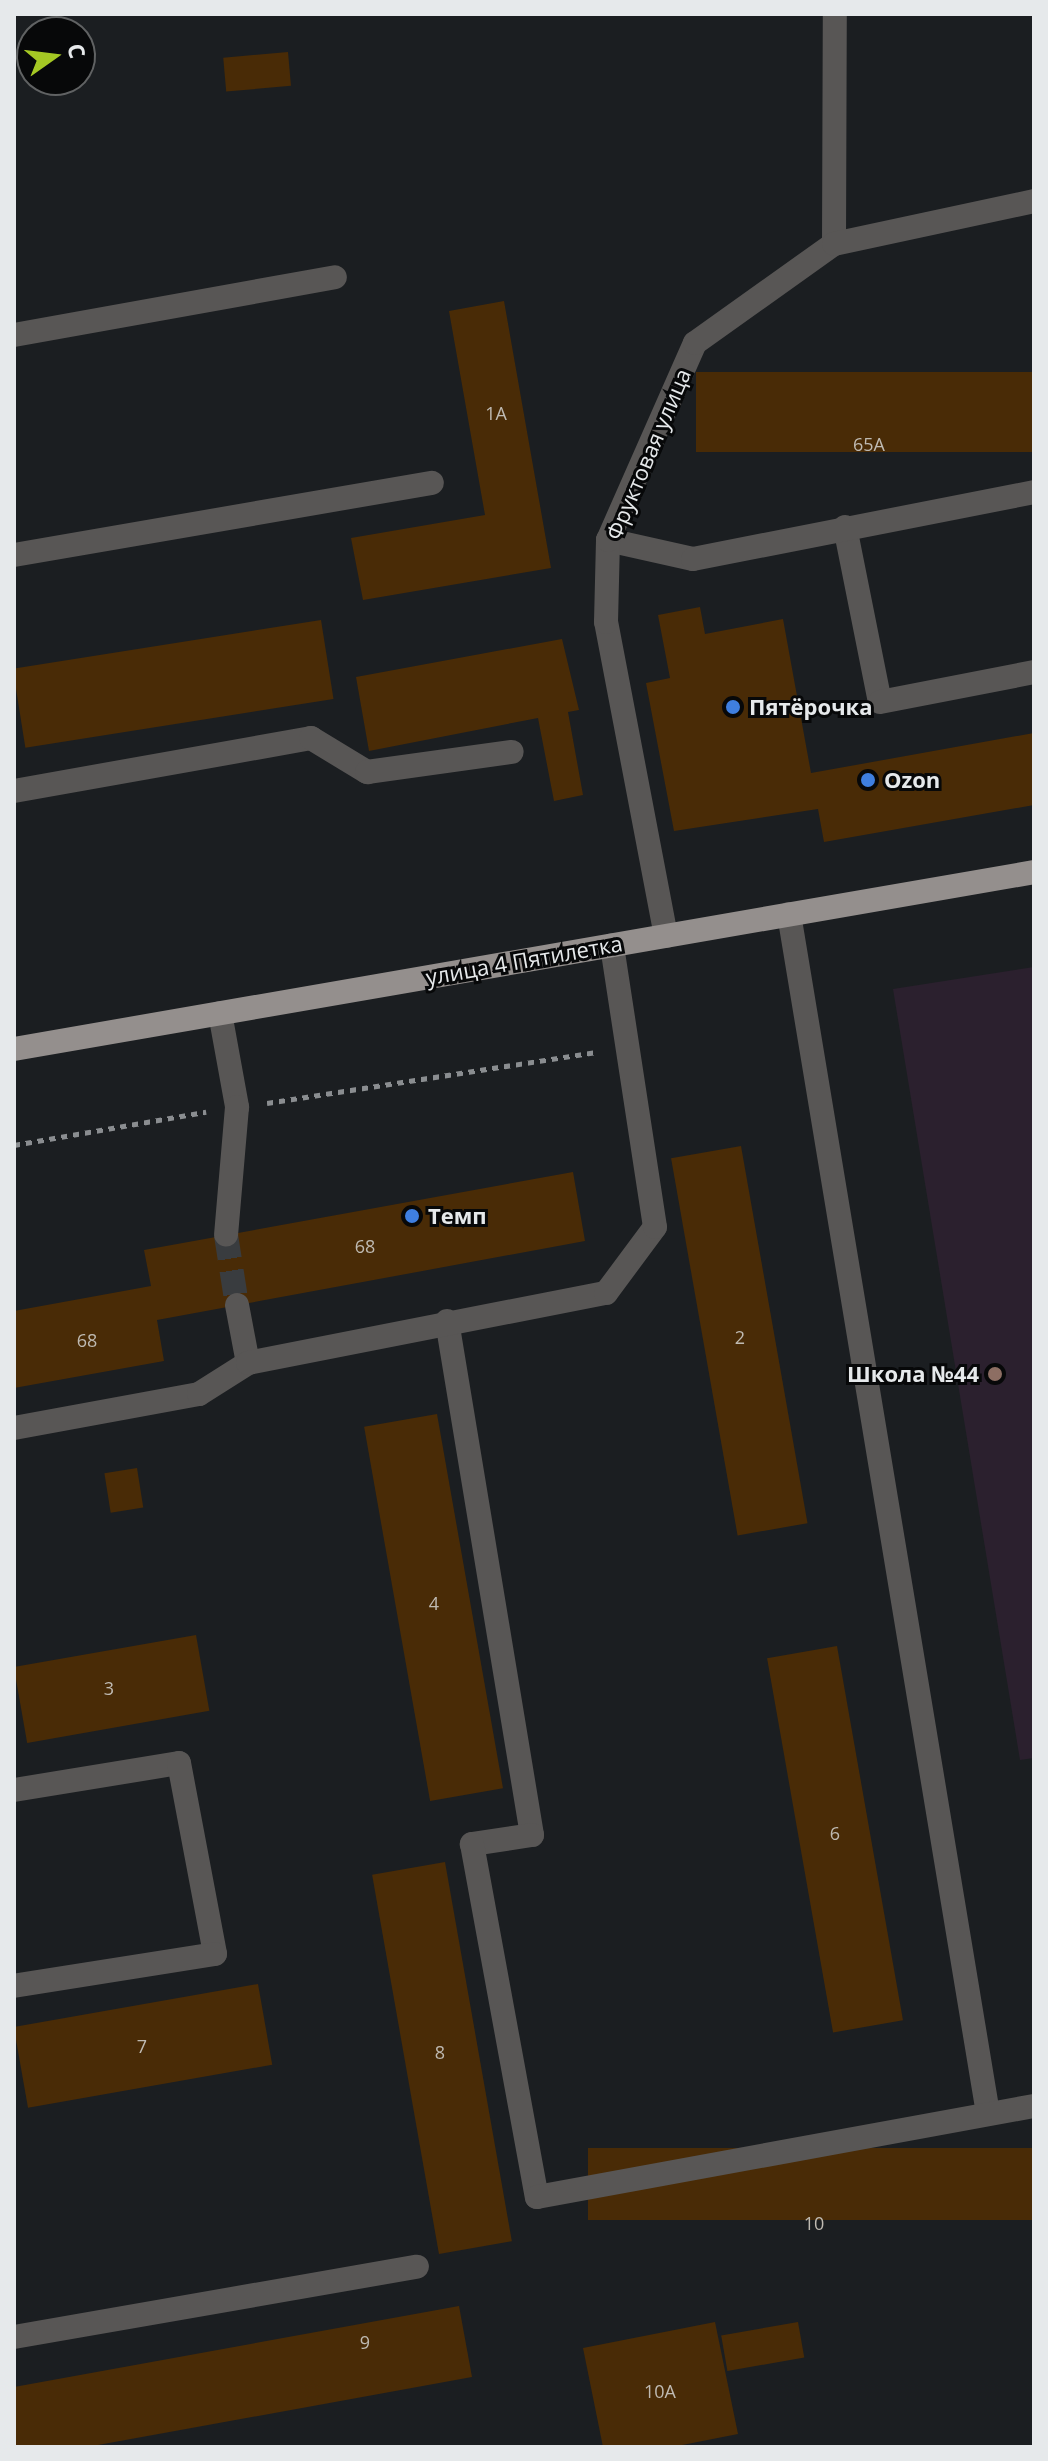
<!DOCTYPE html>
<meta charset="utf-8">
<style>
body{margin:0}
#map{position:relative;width:1048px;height:2461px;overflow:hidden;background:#1b1e21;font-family:"Open Sans",sans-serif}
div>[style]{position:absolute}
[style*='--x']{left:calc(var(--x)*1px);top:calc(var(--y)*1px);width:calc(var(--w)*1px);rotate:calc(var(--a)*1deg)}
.education>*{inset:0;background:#2b202e}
.building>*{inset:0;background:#492b06;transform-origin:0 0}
.minor-tunnel>*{height:24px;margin-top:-12px;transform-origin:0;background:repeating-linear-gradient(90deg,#393c3f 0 24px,transparent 0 36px)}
.path>*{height:5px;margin-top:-2.5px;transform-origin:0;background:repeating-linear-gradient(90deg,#8a8d90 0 6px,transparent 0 12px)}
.minor>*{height:24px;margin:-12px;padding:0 12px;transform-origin:12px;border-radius:12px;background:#585655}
.major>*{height:24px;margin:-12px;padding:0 12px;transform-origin:12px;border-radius:12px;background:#948f8d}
.dots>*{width:22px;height:22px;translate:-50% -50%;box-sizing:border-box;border:4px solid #070809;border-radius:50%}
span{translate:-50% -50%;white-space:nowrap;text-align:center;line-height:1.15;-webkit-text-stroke:6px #070809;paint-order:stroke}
.number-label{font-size:18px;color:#bfbab2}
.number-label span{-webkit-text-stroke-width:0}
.street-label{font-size:22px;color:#e6e9eb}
.poi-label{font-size:22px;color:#e6e9eb;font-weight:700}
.left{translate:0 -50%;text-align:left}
.right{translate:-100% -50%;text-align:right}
.frame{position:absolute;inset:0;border:16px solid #e6e9eb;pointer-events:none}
.north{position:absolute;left:16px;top:16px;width:80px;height:80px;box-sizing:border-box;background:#070809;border:2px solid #606263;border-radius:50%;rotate:76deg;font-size:22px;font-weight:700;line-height:32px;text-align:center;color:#e6e9eb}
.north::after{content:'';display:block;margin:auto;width:28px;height:36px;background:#a5c824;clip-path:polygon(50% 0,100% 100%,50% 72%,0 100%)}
</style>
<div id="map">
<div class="education">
<div style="clip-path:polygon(1034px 967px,1034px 1758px,1020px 1760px,893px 989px)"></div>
</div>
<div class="building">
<div style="left:288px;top:52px;width:34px;height:65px;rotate:85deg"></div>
<div style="clip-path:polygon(504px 301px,551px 568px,363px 600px,351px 538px,485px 515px,449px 311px)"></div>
<div style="left:1034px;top:372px;width:80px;height:338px;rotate:90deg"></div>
<div style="clip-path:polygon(700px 607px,705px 634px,783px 619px,811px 773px,1034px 733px,1034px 805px,824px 842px,818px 809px,674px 831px,646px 683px,670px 678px,658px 615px)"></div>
<div style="left:321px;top:620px;width:80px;height:312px;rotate:81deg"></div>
<div style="clip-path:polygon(562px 639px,579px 710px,568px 712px,583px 795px,554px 801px,538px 718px,369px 751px,356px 677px)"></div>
<div style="left:741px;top:1146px;width:383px;height:71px;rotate:80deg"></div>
<div style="clip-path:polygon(573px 1172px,585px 1241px,157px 1320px,164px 1361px,14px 1388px,14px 1311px,151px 1286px,144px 1250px)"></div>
<div style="left:437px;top:1414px;width:380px;height:74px;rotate:80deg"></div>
<div style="left:137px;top:1468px;width:40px;height:33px;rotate:81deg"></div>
<div style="left:196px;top:1635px;width:77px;height:185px;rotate:80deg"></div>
<div style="left:837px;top:1646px;width:380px;height:71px;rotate:80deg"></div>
<div style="left:445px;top:1862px;width:385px;height:74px;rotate:80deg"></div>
<div style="left:258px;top:1984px;width:82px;height:248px;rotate:80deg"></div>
<div style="left:1034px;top:2148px;width:72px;height:446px;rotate:90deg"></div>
<div style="clip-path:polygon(459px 2306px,472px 2377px,87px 2447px,14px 2447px,14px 2387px)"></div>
<div style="clip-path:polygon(715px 2322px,738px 2434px,672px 2447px,603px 2447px,583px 2348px)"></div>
<div style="left:798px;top:2322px;width:36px;height:78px;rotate:80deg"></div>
</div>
<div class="minor-tunnel">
<div style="--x:226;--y:1235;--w:71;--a:81.1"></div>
</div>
<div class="path">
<div style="--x:267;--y:1103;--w:335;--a:-8.8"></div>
<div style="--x:14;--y:1145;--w:195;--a:-9.8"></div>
</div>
<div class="minor">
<div style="--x:834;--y:244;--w:230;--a:-89.8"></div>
<div style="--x:14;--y:335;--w:326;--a:-10.2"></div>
<div style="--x:845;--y:527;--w:178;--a:78.7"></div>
<div style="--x:880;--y:702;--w:157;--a:-11"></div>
<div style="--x:608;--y:540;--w:87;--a:12.6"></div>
<div style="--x:693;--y:559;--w:348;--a:-11.1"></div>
<div style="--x:14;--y:555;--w:424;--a:-9.8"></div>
<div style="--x:14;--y:791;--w:302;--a:-10.1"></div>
<div style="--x:311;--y:738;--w:66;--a:31.3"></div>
<div style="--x:367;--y:772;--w:146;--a:-7.9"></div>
<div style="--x:789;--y:914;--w:1216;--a:80.58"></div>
<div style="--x:666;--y:936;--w:320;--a:-100.8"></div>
<div style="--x:606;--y:622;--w:82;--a:-88.6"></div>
<div style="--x:608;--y:540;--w:215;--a:-66.2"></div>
<div style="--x:695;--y:343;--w:171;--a:-35.5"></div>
<div style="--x:834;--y:244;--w:205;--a:-12.1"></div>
<div style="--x:220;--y:1013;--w:96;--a:79.7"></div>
<div style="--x:237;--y:1107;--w:128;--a:94.9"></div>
<div style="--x:237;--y:1305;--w:59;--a:79.3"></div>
<div style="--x:447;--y:1321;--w:521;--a:80.61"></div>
<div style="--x:532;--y:1835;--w:61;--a:171.5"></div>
<div style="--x:472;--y:1844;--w:359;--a:79.6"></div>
<div style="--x:537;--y:2197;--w:505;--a:-10.38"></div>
<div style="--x:14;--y:1428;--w:188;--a:-10.4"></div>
<div style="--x:199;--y:1394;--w:58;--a:-32.3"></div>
<div style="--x:248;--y:1363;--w:365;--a:-11.1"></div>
<div style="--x:606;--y:1293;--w:82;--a:-53.4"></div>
<div style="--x:655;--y:1227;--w:285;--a:-98.7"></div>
<div style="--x:14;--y:1790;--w:167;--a:-9.3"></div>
<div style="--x:179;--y:1763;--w:194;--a:79.3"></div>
<div style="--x:215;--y:1954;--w:204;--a:171"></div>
<div style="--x:14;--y:2337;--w:409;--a:-9.9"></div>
</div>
<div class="major">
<div style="--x:14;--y:1049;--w:1035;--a:-9.84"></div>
</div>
<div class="dots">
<div style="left:733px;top:707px;background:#3f7fe0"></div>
<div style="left:868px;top:780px;background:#3f7fe0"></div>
<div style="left:412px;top:1216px;background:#3f7fe0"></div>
<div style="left:995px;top:1374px;background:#8d6e63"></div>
</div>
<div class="number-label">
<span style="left:496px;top:413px">1А</span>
<span style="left:869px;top:444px">65А</span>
<span style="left:365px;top:1246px">68</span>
<span style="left:740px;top:1337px">2</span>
<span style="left:87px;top:1340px">68</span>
<span style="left:434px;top:1603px">4</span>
<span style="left:109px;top:1688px">3</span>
<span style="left:835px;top:1833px">6</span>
<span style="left:142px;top:2046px">7</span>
<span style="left:440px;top:2052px">8</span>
<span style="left:814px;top:2223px">10</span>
<span style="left:365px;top:2342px">9</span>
<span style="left:660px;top:2391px">10А</span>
</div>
<div class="street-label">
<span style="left:648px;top:454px;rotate:-67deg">Фруктовая улица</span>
<span style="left:524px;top:960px;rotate:-10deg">улица 4 Пятилетка</span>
</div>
<div class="poi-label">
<span class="left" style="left:749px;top:707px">Пятёрочка</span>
<span class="left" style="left:884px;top:780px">Ozon</span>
<span class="left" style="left:428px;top:1216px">Темп</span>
<span class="right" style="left:979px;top:1374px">Школа №44</span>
</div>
<div class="frame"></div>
<div class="north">С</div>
</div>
